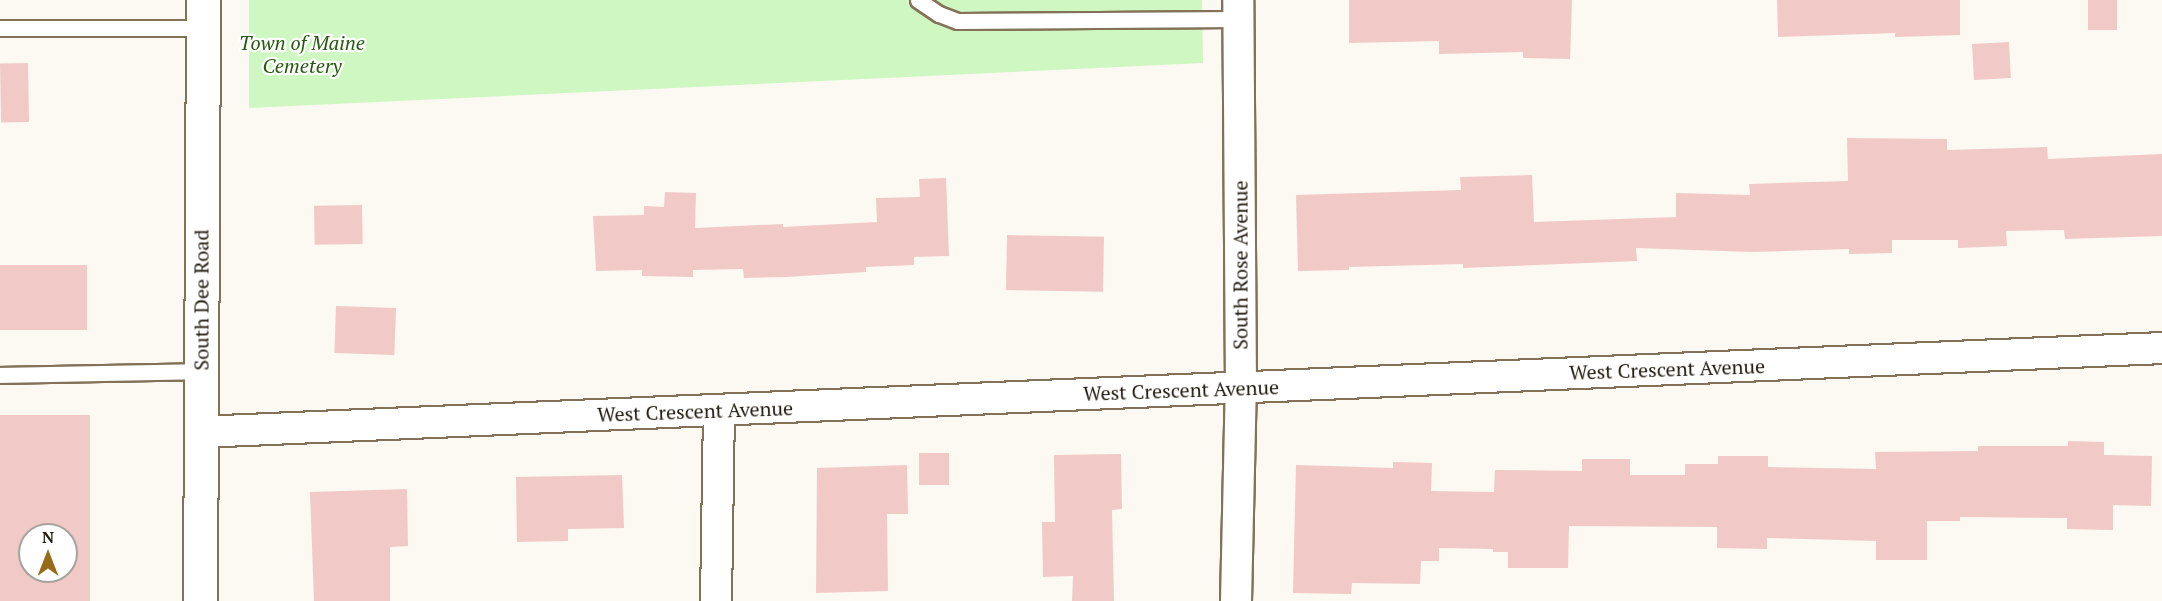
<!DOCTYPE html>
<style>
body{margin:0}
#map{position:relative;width:2162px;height:601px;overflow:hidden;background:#fcf8f2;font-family:"PT Serif",serif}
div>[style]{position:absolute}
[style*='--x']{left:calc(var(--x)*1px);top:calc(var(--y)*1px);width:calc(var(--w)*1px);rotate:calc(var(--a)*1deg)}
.green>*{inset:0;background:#cef7c1}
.building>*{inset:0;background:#f1cac7;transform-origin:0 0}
.roads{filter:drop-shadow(2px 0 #837257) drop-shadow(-2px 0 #837257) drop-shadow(0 2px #837257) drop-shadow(0 -2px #837257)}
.lane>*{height:15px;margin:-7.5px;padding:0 7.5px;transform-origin:7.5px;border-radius:7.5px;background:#fff}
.street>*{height:30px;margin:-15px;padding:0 15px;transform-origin:15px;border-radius:15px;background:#fff}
.secondary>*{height:33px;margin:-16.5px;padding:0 16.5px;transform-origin:16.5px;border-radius:16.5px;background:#fff}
span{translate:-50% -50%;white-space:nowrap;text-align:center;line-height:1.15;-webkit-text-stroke:4.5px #fff;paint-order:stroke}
.park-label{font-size:20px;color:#255a0c;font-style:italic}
.street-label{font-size:20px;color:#211a0f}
.north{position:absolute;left:18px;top:523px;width:60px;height:60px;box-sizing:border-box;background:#fff;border:2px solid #a6a39f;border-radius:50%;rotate:0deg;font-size:16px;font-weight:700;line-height:24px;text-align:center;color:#211a0f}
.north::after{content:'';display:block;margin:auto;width:21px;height:27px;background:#976a18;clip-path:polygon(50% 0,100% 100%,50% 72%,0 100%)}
</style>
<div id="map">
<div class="green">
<div style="clip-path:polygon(249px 0,1202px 0,1203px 63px,249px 108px)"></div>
</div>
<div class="building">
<div style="clip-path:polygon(1349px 0,1572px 0,1570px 59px,1523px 58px,1523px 52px,1439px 54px,1439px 41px,1349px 43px)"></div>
<div style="clip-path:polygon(1777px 0,1960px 0,1960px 35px,1895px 37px,1895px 33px,1778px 37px)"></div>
<div style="left:2088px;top:0;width:29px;height:30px"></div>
<div style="left:2009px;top:42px;width:36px;height:37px;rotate:87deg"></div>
<div style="left:28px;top:63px;width:59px;height:28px;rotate:89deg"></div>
<div style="clip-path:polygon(1847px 138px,1947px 139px,1947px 150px,2047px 147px,2048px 159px,2162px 154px,2162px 236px,2065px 239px,2064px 230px,2006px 231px,2007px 246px,1958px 248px,1958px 240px,1892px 240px,1892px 253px,1849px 254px,1849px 249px,1752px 252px,1636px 248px,1637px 261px,1463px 268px,1463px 264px,1349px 267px,1349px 270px,1298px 271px,1296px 195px,1461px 190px,1460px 177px,1532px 175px,1534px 222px,1676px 217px,1676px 193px,1750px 195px,1749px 184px,1848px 181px)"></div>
<div style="clip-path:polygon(946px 178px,949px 256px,914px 257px,914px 265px,866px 267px,866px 272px,786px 277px,744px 278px,743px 269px,693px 270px,693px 277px,642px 276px,642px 270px,596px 271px,593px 216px,644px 215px,644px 206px,664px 207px,665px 192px,696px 193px,695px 228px,783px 224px,783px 227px,877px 222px,876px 198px,920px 197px,919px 179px)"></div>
<div style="left:362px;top:205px;width:39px;height:48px;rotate:89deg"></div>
<div style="left:1007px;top:235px;width:97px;height:55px;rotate:1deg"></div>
<div style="left:87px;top:265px;width:65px;height:87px;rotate:90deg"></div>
<div style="left:336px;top:306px;width:60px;height:47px;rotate:2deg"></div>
<div style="clip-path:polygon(evenodd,0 415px,90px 415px,90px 601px,0 601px,0 415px,30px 535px,66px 535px,66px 571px,30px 571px,30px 535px)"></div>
<div style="clip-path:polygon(2068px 441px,2104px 442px,2104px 455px,2152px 456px,2151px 506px,2113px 505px,2113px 530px,2067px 529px,2067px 518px,1960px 517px,1960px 521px,1927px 521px,1927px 560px,1876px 560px,1876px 541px,1767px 538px,1767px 549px,1717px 548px,1717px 527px,1569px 526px,1568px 568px,1508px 568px,1508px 552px,1493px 552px,1493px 549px,1439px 548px,1439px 561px,1421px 561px,1420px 584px,1352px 583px,1351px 594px,1293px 593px,1296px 465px,1393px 468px,1393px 462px,1432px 463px,1431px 491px,1494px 492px,1495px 470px,1582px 471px,1582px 459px,1630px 459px,1630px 475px,1685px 475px,1685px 464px,1718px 464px,1718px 456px,1768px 456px,1768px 467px,1876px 469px,1875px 452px,1978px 451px,1978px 446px,2068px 446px)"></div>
<div style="left:919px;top:453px;width:30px;height:32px"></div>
<div style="clip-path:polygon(1121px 454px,1122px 509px,1112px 510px,1114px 601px,1072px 601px,1073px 576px,1043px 577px,1042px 522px,1055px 522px,1054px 455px)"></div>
<div style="clip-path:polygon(907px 465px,908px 514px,887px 514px,888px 591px,816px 593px,817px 468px)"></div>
<div style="clip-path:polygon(622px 475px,624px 528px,568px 529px,568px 541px,517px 542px,516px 477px)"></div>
<div style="clip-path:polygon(407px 489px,408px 546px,390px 547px,390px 601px,314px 601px,310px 492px)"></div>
</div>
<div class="roads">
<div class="lane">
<div style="--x:918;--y:0;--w:25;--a:34"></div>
<div style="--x:939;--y:14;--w:19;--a:21"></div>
<div style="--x:957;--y:21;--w:281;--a:-0.4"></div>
<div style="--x:0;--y:28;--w:203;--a:0"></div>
<div style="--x:0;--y:375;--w:201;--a:-1.1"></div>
</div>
<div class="street">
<div style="--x:200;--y:432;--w:1964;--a:-2.45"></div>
<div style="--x:716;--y:601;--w:191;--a:-89.1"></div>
<div style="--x:1236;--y:601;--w:214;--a:-88.7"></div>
<div style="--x:1241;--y:387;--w:387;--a:-90.4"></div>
</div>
<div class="secondary">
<div style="--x:200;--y:601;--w:601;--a:-89.71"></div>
</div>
</div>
<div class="park-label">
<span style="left:302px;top:54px">Town of Maine<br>Cemetery</span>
</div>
<div class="street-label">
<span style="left:1240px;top:265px;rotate:-90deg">South Rose Avenue</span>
<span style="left:201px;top:300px;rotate:-90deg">South Dee Road</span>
<span style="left:1667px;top:369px;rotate:-2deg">West Crescent Avenue</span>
<span style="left:1181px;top:390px;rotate:-2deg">West Crescent Avenue</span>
<span style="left:695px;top:411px;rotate:-2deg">West Crescent Avenue</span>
</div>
<div class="north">N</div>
</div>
